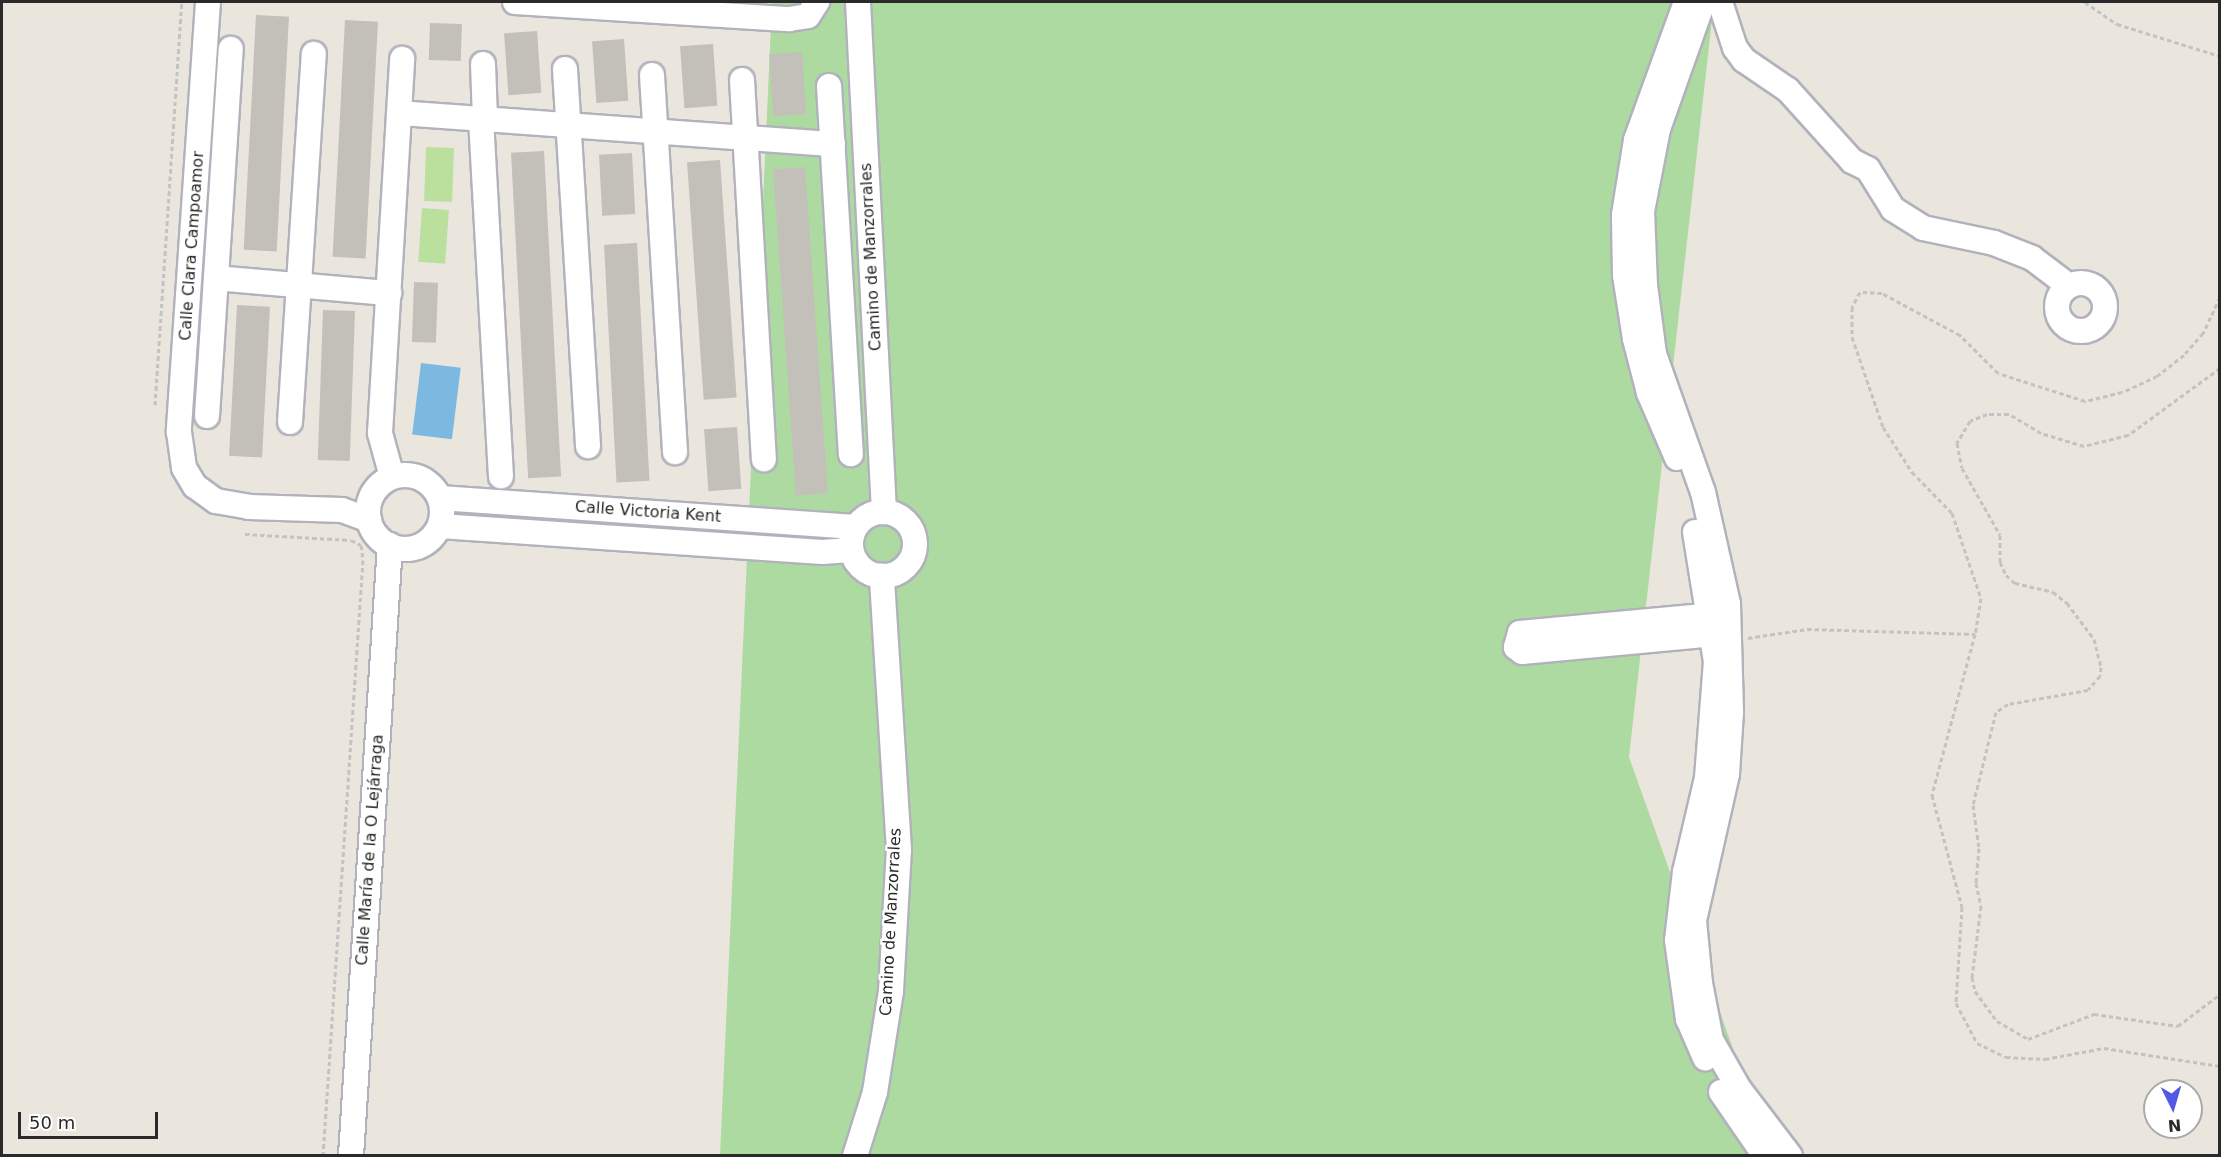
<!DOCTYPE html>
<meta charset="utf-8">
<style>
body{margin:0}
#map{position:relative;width:2221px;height:1157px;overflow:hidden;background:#eae6de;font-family:"DejaVu Sans",sans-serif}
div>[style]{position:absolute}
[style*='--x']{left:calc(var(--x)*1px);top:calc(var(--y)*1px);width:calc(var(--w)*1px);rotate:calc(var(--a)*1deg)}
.green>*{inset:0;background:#addaa1}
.pitch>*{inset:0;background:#bbe09e;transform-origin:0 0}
.water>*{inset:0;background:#7db8e0;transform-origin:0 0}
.building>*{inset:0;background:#c3c0b9;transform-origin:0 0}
.path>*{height:3px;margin-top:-1.5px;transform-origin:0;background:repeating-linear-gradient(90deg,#c3c3c3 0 4.5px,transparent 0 7.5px)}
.roads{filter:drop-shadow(2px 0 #b1b2bc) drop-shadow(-2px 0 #b1b2bc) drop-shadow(0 2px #b1b2bc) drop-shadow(0 -2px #b1b2bc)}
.minor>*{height:24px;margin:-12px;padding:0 12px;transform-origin:12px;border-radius:12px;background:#fff}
.minor>.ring{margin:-12px;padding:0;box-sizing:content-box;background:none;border:24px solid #fff;border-radius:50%}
span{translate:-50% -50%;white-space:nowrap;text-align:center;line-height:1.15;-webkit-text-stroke:4.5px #fff;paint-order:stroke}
.street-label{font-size:16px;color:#2a2a2a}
.frame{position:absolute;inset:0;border:3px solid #2a2a2a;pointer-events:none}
.north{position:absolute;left:2143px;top:1079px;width:60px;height:60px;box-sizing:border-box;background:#fff;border:2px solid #aaa;border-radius:50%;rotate:175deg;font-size:16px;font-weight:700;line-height:24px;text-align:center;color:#2a2a2a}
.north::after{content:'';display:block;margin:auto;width:21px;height:27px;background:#5159e4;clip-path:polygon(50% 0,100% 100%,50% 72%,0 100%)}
.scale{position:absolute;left:18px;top:1112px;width:140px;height:27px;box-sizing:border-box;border:3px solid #2a2a2a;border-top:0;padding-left:8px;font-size:18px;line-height:21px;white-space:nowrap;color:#2a2a2a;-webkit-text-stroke:4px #fff;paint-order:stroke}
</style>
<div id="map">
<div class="green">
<div style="clip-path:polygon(772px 2px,1714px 2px,1629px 757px,1771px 1155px,720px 1156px)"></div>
</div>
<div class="pitch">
<div style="left:426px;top:147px;width:28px;height:54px;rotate:2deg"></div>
<div style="left:422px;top:208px;width:27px;height:54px;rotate:4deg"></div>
</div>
<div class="water">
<div style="left:421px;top:363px;width:40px;height:72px;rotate:7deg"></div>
</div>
<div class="building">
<div style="left:256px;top:15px;width:33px;height:235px;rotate:3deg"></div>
<div style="left:345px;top:20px;width:33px;height:237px;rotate:3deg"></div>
<div style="left:430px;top:23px;width:32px;height:37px;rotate:2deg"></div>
<div style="left:537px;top:31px;width:62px;height:33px;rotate:86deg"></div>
<div style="left:624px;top:39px;width:62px;height:32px;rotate:86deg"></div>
<div style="left:713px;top:44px;width:62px;height:33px;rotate:86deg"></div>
<div style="left:802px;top:52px;width:62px;height:33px;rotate:86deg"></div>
<div style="left:544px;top:151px;width:326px;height:33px;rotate:87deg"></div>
<div style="left:632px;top:153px;width:61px;height:33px;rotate:87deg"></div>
<div style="left:720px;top:160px;width:238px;height:33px;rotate:86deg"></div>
<div style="left:805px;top:167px;width:327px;height:32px;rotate:86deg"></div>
<div style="left:637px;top:243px;width:238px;height:33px;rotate:87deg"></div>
<div style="left:414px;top:282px;width:24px;height:60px;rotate:2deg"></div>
<div style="left:237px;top:305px;width:33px;height:151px;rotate:3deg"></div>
<div style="left:323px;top:310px;width:32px;height:150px;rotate:2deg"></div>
<div style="left:737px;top:427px;width:62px;height:33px;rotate:86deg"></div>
</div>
<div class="path">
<div style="--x:2085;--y:2;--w:39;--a:35"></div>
<div style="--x:2117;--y:24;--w:108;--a:17.3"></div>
<div style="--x:2220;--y:297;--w:40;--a:115"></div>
<div style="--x:2203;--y:333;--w:29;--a:131"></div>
<div style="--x:2184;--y:355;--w:34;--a:142"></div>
<div style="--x:2157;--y:376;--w:38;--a:155"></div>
<div style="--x:2122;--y:392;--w:38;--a:166"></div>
<div style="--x:2085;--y:401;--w:91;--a:-162.2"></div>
<div style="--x:1998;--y:373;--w:54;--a:-135"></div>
<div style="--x:1960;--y:335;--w:89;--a:-151.7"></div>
<div style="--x:1882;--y:293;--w:22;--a:-177"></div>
<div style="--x:1860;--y:292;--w:17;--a:118"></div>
<div style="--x:1852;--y:307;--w:30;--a:90"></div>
<div style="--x:1852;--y:337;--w:95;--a:71"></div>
<div style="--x:1883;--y:427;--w:54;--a:57.2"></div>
<div style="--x:1912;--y:472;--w:57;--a:45.7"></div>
<div style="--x:1952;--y:513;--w:90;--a:71.2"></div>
<div style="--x:1981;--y:598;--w:36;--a:99"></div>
<div style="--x:1975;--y:634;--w:167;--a:105"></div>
<div style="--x:1932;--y:795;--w:116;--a:75"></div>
<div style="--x:1962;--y:907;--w:96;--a:93.6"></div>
<div style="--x:1956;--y:1003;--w:45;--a:62.3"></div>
<div style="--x:1977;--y:1043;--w:32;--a:26"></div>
<div style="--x:2006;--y:1057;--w:39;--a:3"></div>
<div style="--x:2045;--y:1059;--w:60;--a:-10.6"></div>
<div style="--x:2104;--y:1048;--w:117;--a:8.8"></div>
<div style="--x:2220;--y:368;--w:114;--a:143.9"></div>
<div style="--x:2128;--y:435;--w:45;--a:166"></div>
<div style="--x:2084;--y:446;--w:45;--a:-163.2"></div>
<div style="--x:2041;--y:433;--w:37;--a:-149"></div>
<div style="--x:2009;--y:414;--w:22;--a:180"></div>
<div style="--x:1987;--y:414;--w:18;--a:158"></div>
<div style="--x:1970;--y:421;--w:26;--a:121"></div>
<div style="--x:1957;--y:443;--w:25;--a:79"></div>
<div style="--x:1962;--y:468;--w:77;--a:60.4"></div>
<div style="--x:2000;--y:535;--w:27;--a:90"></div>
<div style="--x:2000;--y:562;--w:14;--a:65"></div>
<div style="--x:2006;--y:575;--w:12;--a:42"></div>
<div style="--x:2015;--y:583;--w:39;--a:13"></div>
<div style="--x:2053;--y:592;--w:18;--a:38"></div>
<div style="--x:2067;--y:603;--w:45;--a:53.1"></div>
<div style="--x:2094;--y:639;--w:29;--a:76"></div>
<div style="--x:2101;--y:667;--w:9;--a:96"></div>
<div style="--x:2100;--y:676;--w:18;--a:131"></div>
<div style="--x:2088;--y:690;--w:81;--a:170.1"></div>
<div style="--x:2008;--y:704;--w:14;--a:146"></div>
<div style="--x:1996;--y:712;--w:96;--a:103.9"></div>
<div style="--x:1973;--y:805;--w:43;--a:82.1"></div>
<div style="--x:1979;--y:848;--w:35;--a:95"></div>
<div style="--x:1976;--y:883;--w:24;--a:78"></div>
<div style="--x:1981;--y:906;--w:72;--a:97.2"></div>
<div style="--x:1972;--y:977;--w:14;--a:78"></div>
<div style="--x:1975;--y:991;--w:37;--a:54"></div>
<div style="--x:1997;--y:1021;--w:36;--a:30"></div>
<div style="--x:2028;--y:1039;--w:71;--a:-20.7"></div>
<div style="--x:2094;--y:1014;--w:85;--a:8.1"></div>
<div style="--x:2178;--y:1026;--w:53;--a:-37.3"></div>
<div style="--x:155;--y:405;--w:404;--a:-86.2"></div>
<div style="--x:245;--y:534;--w:106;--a:3.2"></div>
<div style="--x:351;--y:540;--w:11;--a:27"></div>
<div style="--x:361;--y:545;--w:15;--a:82"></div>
<div style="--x:363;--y:560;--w:597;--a:93.84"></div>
<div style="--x:1748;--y:638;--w:60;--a:-8.7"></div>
<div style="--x:1807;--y:629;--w:168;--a:1.7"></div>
</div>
<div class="roads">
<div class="minor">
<div style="--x:208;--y:2;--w:431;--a:93.9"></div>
<div style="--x:179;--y:432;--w:36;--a:82"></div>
<div style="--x:184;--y:468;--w:21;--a:59"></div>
<div style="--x:195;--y:486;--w:26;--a:36"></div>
<div style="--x:216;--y:501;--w:34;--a:10"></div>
<div style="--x:249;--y:507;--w:93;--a:1.8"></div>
<div style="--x:342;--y:510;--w:29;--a:20"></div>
<div style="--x:515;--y:2;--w:275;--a:3.6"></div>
<div style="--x:789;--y:19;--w:19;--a:-9"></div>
<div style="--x:808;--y:16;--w:17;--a:-57"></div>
<div style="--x:858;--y:2;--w:511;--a:87.08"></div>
<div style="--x:1703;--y:2;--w:135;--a:109.5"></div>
<div style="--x:1658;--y:129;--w:84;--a:101"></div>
<div style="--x:1642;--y:211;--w:74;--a:87.7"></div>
<div style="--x:1645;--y:285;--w:70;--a:82.6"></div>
<div style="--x:1654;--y:354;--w:146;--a:70.5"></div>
<div style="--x:1703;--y:492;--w:115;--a:77.4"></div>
<div style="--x:1728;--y:604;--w:108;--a:88.4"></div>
<div style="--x:1731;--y:712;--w:62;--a:93.7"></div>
<div style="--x:1727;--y:774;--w:151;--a:102.7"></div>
<div style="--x:1694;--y:921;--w:62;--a:84.5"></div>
<div style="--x:1700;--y:983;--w:58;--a:79.1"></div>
<div style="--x:1711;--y:1040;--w:56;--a:60.3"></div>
<div style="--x:1739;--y:1089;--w:84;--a:52.7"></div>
<div style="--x:1720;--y:2;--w:48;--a:71.9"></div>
<div style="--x:1735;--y:48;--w:15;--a:53"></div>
<div style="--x:1744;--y:60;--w:53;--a:34.3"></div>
<div style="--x:1788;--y:90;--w:96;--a:48"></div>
<div style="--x:1852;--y:161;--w:18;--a:27"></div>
<div style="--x:1868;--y:169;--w:47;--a:58"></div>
<div style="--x:1893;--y:209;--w:36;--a:32"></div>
<div style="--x:1923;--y:228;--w:73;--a:11.9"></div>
<div style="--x:1994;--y:243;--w:41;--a:21.5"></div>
<div style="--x:2032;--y:258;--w:46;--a:37.1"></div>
<div style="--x:483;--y:64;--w:55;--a:87.9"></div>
<div style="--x:565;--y:69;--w:378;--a:86.5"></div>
<div style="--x:652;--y:75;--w:378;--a:86.5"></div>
<div style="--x:742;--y:80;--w:380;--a:86.7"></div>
<div style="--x:829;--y:86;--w:369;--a:86.6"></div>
<div style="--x:399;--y:113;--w:435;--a:4.1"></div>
<div style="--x:481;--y:119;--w:358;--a:86.8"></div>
<div style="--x:216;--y:278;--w:174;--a:5"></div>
<div class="ring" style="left:2057px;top:283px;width:24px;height:24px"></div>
<div style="--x:207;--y:416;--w:368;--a:-86.3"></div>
<div style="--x:290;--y:422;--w:369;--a:-86.3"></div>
<div style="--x:1677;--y:458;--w:71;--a:-113.3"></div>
<div style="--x:1649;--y:393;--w:56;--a:-104.5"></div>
<div style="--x:1635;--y:339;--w:65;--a:-98.9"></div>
<div style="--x:1625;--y:275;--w:60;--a:-91"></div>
<div style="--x:1624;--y:215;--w:76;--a:-80.9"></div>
<div style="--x:1636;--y:140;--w:147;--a:-70.1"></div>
<div class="ring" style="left:368px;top:475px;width:50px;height:50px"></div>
<div style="--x:392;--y:477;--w:46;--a:-105.3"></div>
<div style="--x:380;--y:433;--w:375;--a:-86.6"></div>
<div style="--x:440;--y:498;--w:416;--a:4"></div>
<div class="ring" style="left:851px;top:512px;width:40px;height:40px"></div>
<div style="--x:440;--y:526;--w:383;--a:3.9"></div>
<div style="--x:822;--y:552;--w:29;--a:-4"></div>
<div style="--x:1695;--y:532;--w:131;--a:80.8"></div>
<div style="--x:1716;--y:661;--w:117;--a:94.4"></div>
<div style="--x:1707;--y:778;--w:97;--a:103.2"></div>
<div style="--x:1685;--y:872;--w:68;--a:96.7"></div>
<div style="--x:1677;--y:940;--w:80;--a:82.1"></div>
<div style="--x:1688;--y:1019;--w:43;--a:66.4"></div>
<div style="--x:1725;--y:614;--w:206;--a:174.7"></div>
<div style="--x:1520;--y:633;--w:15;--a:106"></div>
<div style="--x:1516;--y:647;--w:8;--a:40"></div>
<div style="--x:1522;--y:652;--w:207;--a:-5.3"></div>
<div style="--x:1721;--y:1092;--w:78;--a:55.5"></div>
<div style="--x:351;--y:1156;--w:612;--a:-86.35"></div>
<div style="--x:855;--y:1156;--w:67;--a:-72.6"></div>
<div style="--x:875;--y:1092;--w:102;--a:-81"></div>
<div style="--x:891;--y:991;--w:141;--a:-86.8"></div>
<div style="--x:899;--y:850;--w:275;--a:-93.6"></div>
</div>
</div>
<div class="street-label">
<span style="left:192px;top:246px;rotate:-86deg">Calle Clara Campoamor</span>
<span style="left:871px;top:257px;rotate:-93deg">Camino de Manzorrales</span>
<span style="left:648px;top:512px;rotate:4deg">Calle Victoria Kent</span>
<span style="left:370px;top:850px;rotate:-86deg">Calle María de la O Lejárraga</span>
<span style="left:891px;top:922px;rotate:-87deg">Camino de Manzorrales</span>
</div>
<div class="frame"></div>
<div class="north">N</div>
<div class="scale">50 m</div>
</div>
